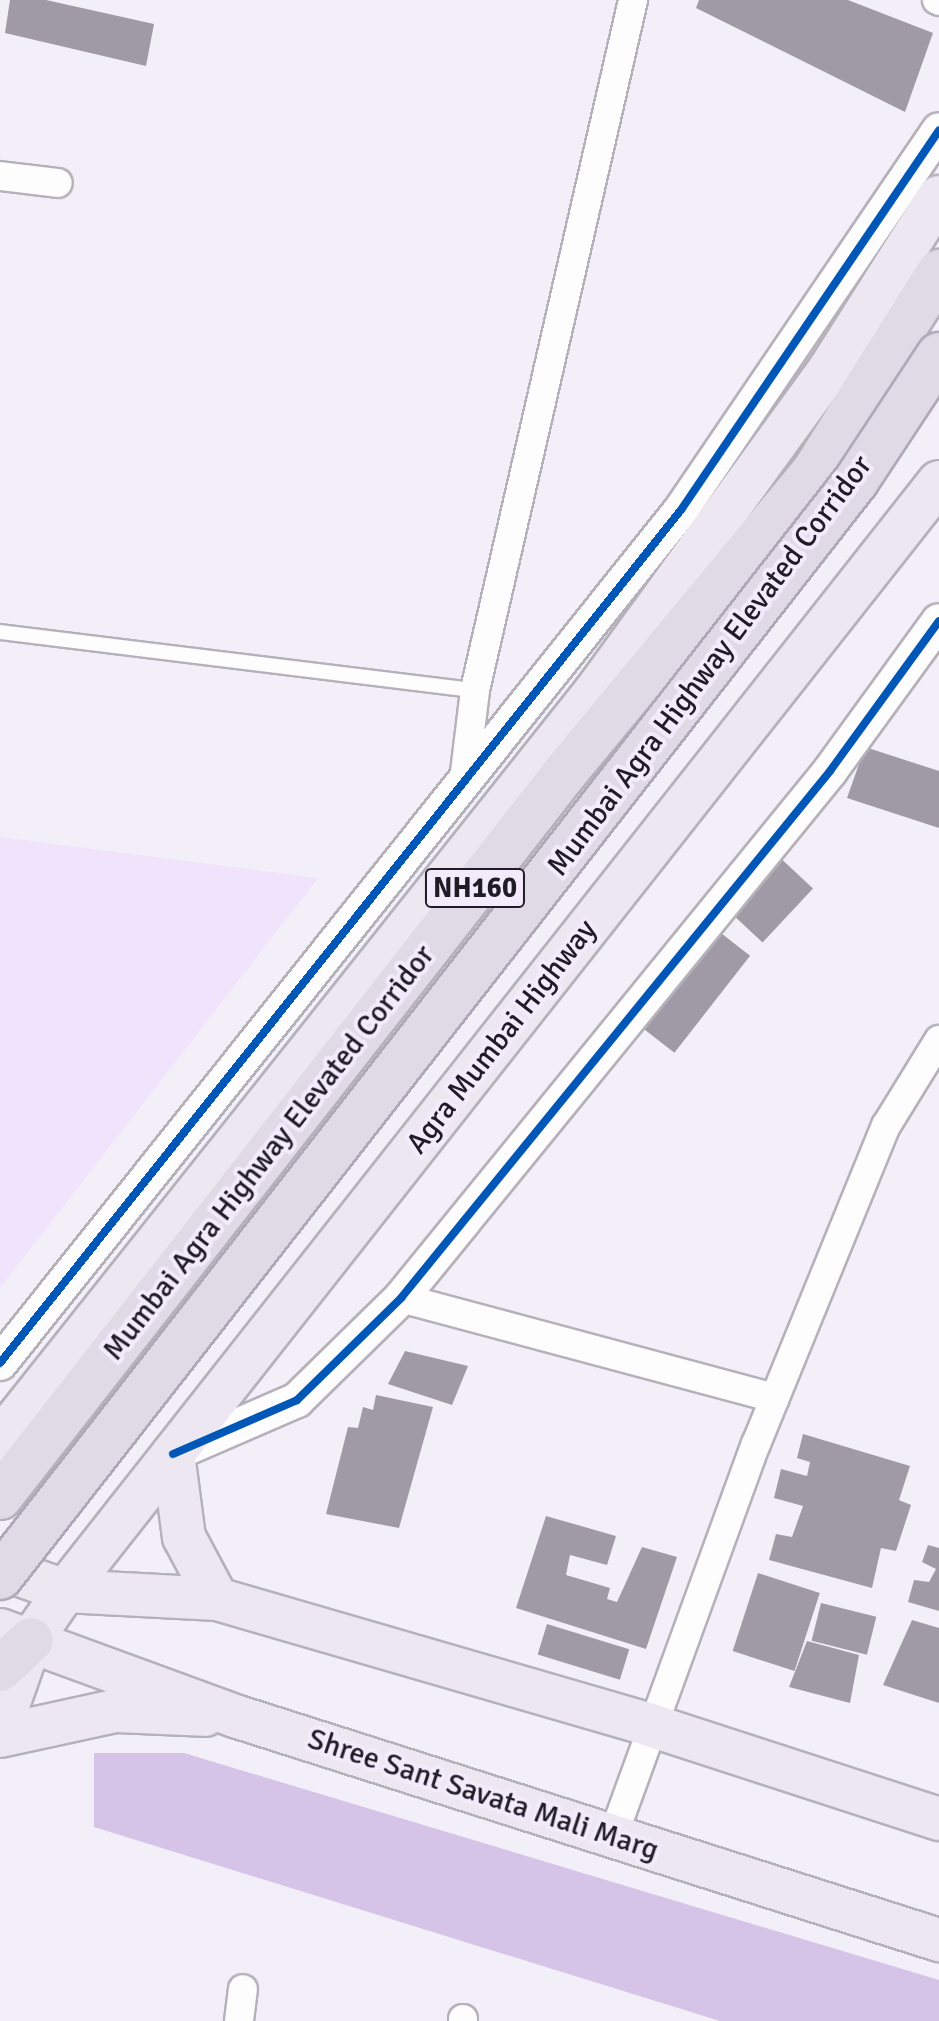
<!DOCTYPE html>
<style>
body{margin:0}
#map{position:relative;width:939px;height:2021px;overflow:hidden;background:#f3eff8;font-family:Signika,sans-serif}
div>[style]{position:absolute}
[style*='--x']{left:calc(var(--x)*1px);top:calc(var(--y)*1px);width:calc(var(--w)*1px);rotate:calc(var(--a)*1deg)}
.built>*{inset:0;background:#efe4fc}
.forest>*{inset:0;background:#d5c4e7}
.building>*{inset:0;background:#a09aa7;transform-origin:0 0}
.roads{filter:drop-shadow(2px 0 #b5b1ba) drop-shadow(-2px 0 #b5b1ba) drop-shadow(0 2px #b5b1ba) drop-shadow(0 -2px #b5b1ba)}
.service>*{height:14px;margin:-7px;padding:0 7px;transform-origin:7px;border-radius:7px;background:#fdfdfe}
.minor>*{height:28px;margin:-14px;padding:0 14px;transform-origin:14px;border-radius:14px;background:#fdfdfe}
.tertiary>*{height:34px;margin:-17px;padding:0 17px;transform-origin:17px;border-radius:17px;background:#fdfdfe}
.primary>*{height:42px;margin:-21px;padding:0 21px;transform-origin:21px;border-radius:21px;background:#ece7f0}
.motorway>*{height:44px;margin:-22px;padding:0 22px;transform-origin:22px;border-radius:22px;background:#e0dae7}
.bridges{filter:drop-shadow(2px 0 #b0a8b9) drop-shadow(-2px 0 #b0a8b9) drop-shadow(0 2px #b0a8b9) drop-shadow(0 -2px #b0a8b9)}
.motorway-bridge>*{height:44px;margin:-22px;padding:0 22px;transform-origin:22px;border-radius:22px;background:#e0dae7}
.cycleway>*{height:8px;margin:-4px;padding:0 4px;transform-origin:4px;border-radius:4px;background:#0057b8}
span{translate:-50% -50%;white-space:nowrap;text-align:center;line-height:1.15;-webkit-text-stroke:8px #f3ebfc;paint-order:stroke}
.shield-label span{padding:2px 6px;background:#f3ebfc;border:2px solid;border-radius:6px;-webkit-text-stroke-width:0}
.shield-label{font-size:28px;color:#201c26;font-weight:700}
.street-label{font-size:30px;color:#201c26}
</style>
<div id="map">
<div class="built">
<div style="clip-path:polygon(0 837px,318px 878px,0 1288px)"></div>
</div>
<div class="forest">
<div style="clip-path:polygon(94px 1753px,184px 1753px,939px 1980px,939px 2021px,720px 2021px,94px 1827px)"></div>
</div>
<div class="building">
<div style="clip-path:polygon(10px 0,46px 0,154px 24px,146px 66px,5px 33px)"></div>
<div style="clip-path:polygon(699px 0,848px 0,933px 33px,905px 112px,696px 8px)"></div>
<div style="clip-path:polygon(865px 747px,939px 771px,939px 828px,847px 798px)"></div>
<div style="left:775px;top:853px;width:52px;height:74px;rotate:43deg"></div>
<div style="left:717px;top:930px;width:42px;height:123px;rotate:38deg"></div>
<div style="clip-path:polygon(405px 1351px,468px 1366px,452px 1405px,388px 1384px)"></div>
<div style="clip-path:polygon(376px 1395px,433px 1407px,399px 1528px,326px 1514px,348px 1427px,358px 1428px,363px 1407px,373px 1410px)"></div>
<div style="clip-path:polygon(803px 1434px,910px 1466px,899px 1500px,911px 1505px,896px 1551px,881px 1548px,872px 1588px,769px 1560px,776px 1534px,792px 1537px,803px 1506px,774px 1498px,781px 1469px,807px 1476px,810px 1462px,797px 1458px)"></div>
<div style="clip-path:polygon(546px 1516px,616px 1536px,607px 1565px,570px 1555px,566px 1575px,610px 1588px,607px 1599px,617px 1602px,642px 1547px,677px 1557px,646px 1649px,516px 1608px)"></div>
<div style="clip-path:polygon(928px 1545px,939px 1548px,939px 1611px,908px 1602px,914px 1580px,929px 1582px,936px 1569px,922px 1562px)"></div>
<div style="left:758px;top:1573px;width:65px;height:82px;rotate:18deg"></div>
<div style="left:821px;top:1603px;width:57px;height:39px;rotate:14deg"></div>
<div style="clip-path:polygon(912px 1620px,939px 1628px,939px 1703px,883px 1685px)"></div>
<div style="left:547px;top:1624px;width:86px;height:32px;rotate:17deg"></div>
<div style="clip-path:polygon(807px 1641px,859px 1655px,850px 1703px,789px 1687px)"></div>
</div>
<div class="roads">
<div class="service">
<div style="--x:0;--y:632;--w:479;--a:7"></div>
</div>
<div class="minor">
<div style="--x:937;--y:0;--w:2;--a:27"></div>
<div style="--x:0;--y:176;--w:58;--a:6.9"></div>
<div style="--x:465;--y:772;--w:83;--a:-83"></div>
<div style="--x:475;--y:690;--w:708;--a:-77.1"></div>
<div style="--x:401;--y:1298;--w:387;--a:15"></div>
<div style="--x:613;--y:1836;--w:417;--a:-70"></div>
<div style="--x:756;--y:1444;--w:344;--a:-67.8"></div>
<div style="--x:886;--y:1126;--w:101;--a:-58.4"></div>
<div style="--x:239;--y:2021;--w:32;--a:-83"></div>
<div style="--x:463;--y:2021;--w:2;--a:-90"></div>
</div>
<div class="tertiary">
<div style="--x:0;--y:1363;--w:1091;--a:-51.4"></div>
<div style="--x:681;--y:510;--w:459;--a:-55.8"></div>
<div style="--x:173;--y:1454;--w:135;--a:-23.5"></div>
<div style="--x:297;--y:1400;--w:146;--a:-44.4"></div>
<div style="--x:401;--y:1298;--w:680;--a:-50.85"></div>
<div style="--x:830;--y:771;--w:185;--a:-54"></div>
</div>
<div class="primary">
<div style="--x:0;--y:1440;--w:956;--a:-51.5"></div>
<div style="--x:595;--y:692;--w:398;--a:-54"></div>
<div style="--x:829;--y:370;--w:205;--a:-57.6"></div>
<div style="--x:173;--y:1454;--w:84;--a:82.5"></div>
<div style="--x:184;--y:1537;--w:70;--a:62"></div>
<div style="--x:217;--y:1599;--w:451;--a:16.2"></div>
<div style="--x:650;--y:1725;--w:304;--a:18"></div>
<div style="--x:0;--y:1568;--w:69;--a:19.5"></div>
<div style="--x:65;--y:1591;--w:152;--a:3"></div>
<div style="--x:0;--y:1630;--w:253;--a:20.1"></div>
<div style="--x:238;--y:1717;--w:736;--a:17.65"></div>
<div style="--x:0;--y:1728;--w:93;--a:-70.6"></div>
<div style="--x:31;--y:1640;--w:60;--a:-55.2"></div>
<div style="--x:65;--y:1591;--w:1412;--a:-51.76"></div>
<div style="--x:0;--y:1736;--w:118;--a:-12.3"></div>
<div style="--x:115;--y:1711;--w:90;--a:2.5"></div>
</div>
<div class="motorway">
<div style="--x:0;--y:1497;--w:916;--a:-52.05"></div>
<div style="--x:563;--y:775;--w:396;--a:-50.4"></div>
<div style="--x:815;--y:470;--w:234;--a:-57.9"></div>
<div style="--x:0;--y:1669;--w:42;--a:-43.1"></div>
</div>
</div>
<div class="bridges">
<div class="motorway-bridge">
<div style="--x:0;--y:1577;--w:1391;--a:-52.01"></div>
<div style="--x:856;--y:481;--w:151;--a:-56.6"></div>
</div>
</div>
<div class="cycleway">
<div style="--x:0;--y:1363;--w:1091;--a:-51.4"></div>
<div style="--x:681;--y:510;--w:459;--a:-55.8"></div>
<div style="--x:173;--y:1454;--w:135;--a:-23.5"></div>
<div style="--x:297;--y:1400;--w:146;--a:-44.4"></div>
<div style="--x:401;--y:1298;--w:680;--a:-50.85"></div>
<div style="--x:830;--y:771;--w:185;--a:-54"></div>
</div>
<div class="shield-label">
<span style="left:475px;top:888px">NH160</span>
</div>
<div class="street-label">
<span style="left:710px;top:666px;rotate:-53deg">Mumbai Agra Highway Elevated Corridor</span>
<span style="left:502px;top:1037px;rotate:-52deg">Agra Mumbai Highway</span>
<span style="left:269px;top:1153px;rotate:-52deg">Mumbai Agra Highway Elevated Corridor</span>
<span style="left:483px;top:1795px;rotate:18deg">Shree Sant Savata Mali Marg</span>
</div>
</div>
